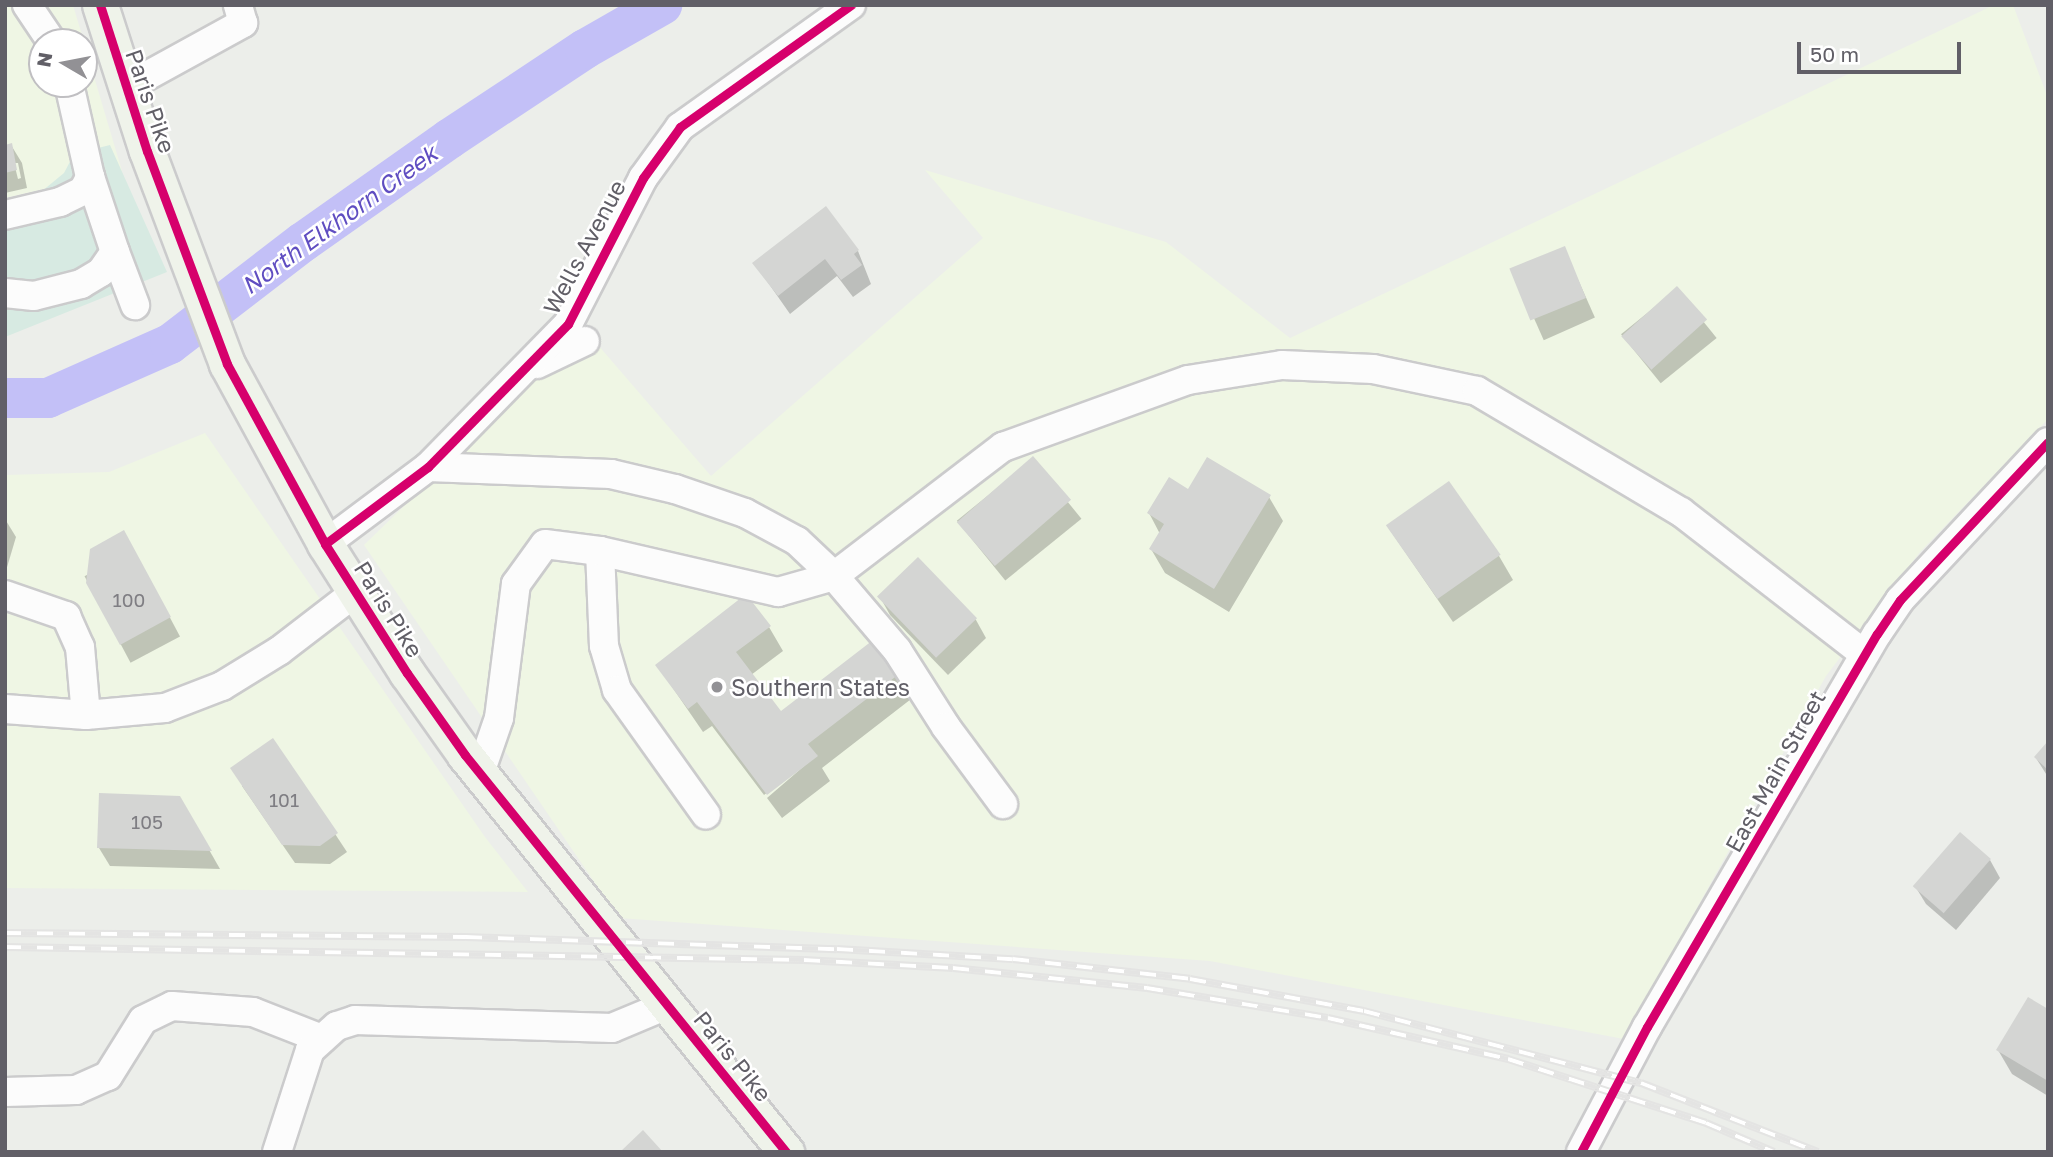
<!DOCTYPE html>
<style>
body{margin:0}
#map{position:relative;width:2053px;height:1157px;overflow:hidden;background:#eceeea;font-family:"Golos Text",sans-serif}
div>[style]{position:absolute}
[style*='--x']{left:calc(var(--x)*1px);top:calc(var(--y)*1px);width:calc(var(--w)*1px);rotate:calc(var(--a)*1deg)}
.commercial>*{inset:0;background:#eff6e4}
.green>*{inset:0;background:#d7eae2}
.shadow>*{inset:0;background:#0003;transform-origin:0 0}
.river>*{height:40px;margin:-20px;padding:0 20px;transform-origin:20px;border-radius:20px;background:#c3c0f7}
.building>*{inset:0;background:#d4d5d3;transform-origin:0 0}
.roads{filter:drop-shadow(2px 0 #cbcbcc) drop-shadow(-2px 0 #cbcbcc) drop-shadow(0 2px #cbcbcc) drop-shadow(0 -2px #cbcbcc)}
.minor>*{height:28px;margin:-14px;padding:0 14px;transform-origin:14px;border-radius:14px;background:#fcfcfc}
.major>*{height:35px;margin:-17.5px;padding:0 17.5px;transform-origin:17.5px;border-radius:17.5px;background:#eff3ea}
.rail>*{height:8px;margin-top:-4px;transform-origin:0;background:repeating-linear-gradient(90deg,#fff 0 16px,#e4e4e3 0 32px);box-sizing:border-box;border-block:2px solid #e4e4e3}
.cycleway>*{height:9px;margin:-4.5px;padding:0 4.5px;transform-origin:4.5px;border-radius:4.5px;background:#d6006c}
.dots>*{width:19px;height:19px;translate:-50% -50%;box-sizing:border-box;border:4px solid #fff;border-radius:50%}
span{translate:-50% -50%;white-space:nowrap;text-align:center;line-height:1.15;-webkit-text-stroke:5px #fff;paint-order:stroke}
.number-label{font-size:19px;color:#7f7e83}
.number-label span{-webkit-text-stroke-width:0}
.street-label{font-size:23px;color:#615f67}
.poi-label{font-size:23px;color:#615f67}
.left{translate:0 -50%;text-align:left}
.water-label{font-size:24px;color:#5f4dc1;font-style:italic}
.frame{position:absolute;inset:0;border:7px solid #615f67;pointer-events:none}
.north{position:absolute;left:28px;top:28px;width:70px;height:70px;box-sizing:border-box;background:#fff;border:2px solid #c0bfc2;border-radius:50%;rotate:280deg;font-size:19px;font-weight:700;line-height:28px;text-align:center;color:#615f67}
.north::after{content:'';display:block;margin:auto;width:24px;height:32px;background:#929195;clip-path:polygon(50% 0,100% 100%,50% 72%,0 100%)}
.scale{position:absolute;left:1797px;top:42px;width:164px;height:32px;box-sizing:border-box;border:4px solid #615f67;border-top:0;padding-left:9px;font-size:21px;line-height:24px;white-space:nowrap;color:#615f67;-webkit-text-stroke:5px #fff;paint-order:stroke}
</style>
<div id="map">
<div class="commercial">
<div style="clip-path:polygon(5px 5px,73px 5px,84px 42px,42px 42px,42px 84px,84px 84px,84px 43px,122px 171px,5px 198px)"></div>
<div style="clip-path:polygon(1994px 5px,2013px 5px,2048px 98px,2048px 419px,1920px 552px,1826px 676px,1624px 1039px,1210px 961px,619px 918px,364px 545px,585px 330px,711px 476px,983px 238px,925px 170px,1166px 242px,1290px 338px)"></div>
<div style="clip-path:polygon(205px 433px,485px 837px,528px 892px,5px 888px,5px 475px,109px 472px)"></div>
</div>
<div class="green">
<div style="clip-path:polygon(110px 145px,167px 272px,5px 337px,5px 206px,30px 201px,64px 173px,74px 154px)"></div>
</div>
<div class="shadow">
<div style="clip-path:polygon(evenodd,11px 145px,22px 163px,27px 188px,5px 193px,5px 146px,11px 145px,14px 163px,18px 163px,21px 178px,18px 179px,14px 163px)"></div>
<div style="left:1564px;top:248px;width:76px;height:56px;rotate:66deg"></div>
<div style="clip-path:polygon(858px 251px,871px 284px,853px 297px,837px 276px,790px 314px,755px 264px)"></div>
<div style="left:1677px;top:289px;width:63px;height:72px;rotate:51deg"></div>
<div style="left:1033px;top:459px;width:77px;height:98px;rotate:51deg"></div>
<div style="clip-path:polygon(1188px 491px,1269px 497px,1283px 521px,1229px 612px,1165px 573px,1151px 549px,1160px 534px,1149px 513px)"></div>
<div style="clip-path:polygon(5px 519px,16px 537px,5px 574px)"></div>
<div style="clip-path:polygon(1388px 527px,1499px 556px,1513px 580px,1453px 622px)"></div>
<div style="left:134px;top:550px;width:98px;height:56px;rotate:62deg"></div>
<div style="clip-path:polygon(918px 560px,976px 620px,986px 638px,948px 675px,890px 615px,880px 597px)"></div>
<div style="clip-path:polygon(769px 627px,783px 651px,751px 675px,780px 713px,877px 639px,915px 696px,822px 768px,830px 781px,782px 818px,767px 798px,818px 754px,764px 795px,712px 726px,703px 732px,657px 665px)"></div>
<div style="clip-path:polygon(273px 740px,347px 852px,330px 864px,295px 863px,242px 786px)"></div>
<div style="clip-path:polygon(2048px 744px,2048px 777px,2036px 758px)"></div>
<div style="clip-path:polygon(179px 797px,220px 869px,110px 866px,99px 848px)"></div>
<div style="clip-path:polygon(1990px 860px,2000px 878px,1956px 930px,1926px 904px,1915px 886px)"></div>
<div style="clip-path:polygon(2048px 1011px,2048px 1096px,2012px 1074px,1998px 1050px)"></div>
</div>
<div class="river">
<div style="--x:5;--y:398;--w:43;--a:0"></div>
<div style="--x:48;--y:398;--w:133;--a:-23.9"></div>
<div style="--x:170;--y:344;--w:168;--a:-37.5"></div>
<div style="--x:303;--y:242;--w:179;--a:-35.2"></div>
<div style="--x:449;--y:139;--w:163;--a:-33.5"></div>
<div style="--x:585;--y:49;--w:89;--a:-29.7"></div>
</div>
<div class="building">
<div style="clip-path:polygon(12px 143px,17px 170px,5px 173px,5px 145px)"></div>
<div style="clip-path:polygon(826px 206px,859px 250px,854px 254px,862px 265px,841px 280px,825px 259px,778px 296px,752px 263px)"></div>
<div style="left:1565px;top:246px;width:56px;height:60px;rotate:68deg"></div>
<div style="left:1677px;top:286px;width:45px;height:75px;rotate:48deg"></div>
<div style="left:1033px;top:456px;width:58px;height:101px;rotate:49deg"></div>
<div style="clip-path:polygon(1207px 457px,1271px 495px,1214px 589px,1149px 549px,1164px 524px,1147px 513px,1169px 477px,1188px 489px)"></div>
<div style="left:1449px;top:481px;width:90px;height:77px;rotate:55deg"></div>
<div style="clip-path:polygon(124px 530px,171px 617px,120px 645px,86px 583px,90px 549px)"></div>
<div style="left:918px;top:557px;width:85px;height:57px;rotate:46deg"></div>
<div style="clip-path:polygon(746px 594px,771px 626px,736px 652px,781px 711px,877px 637px,903px 671px,808px 744px,818px 756px,767px 795px,697px 702px,688px 709px,655px 665px)"></div>
<div style="clip-path:polygon(273px 738px,338px 833px,320px 846px,282px 845px,230px 768px)"></div>
<div style="clip-path:polygon(2048px 741px,2048px 770px,2034px 757px)"></div>
<div style="clip-path:polygon(99px 793px,180px 796px,212px 851px,97px 848px)"></div>
<div style="left:1960px;top:832px;width:41px;height:72px;rotate:41deg"></div>
<div style="clip-path:polygon(2028px 997px,2048px 1009px,2048px 1081px,1996px 1050px)"></div>
<div style="clip-path:polygon(643px 1130px,663px 1152px,620px 1152px)"></div>
</div>
<div class="roads">
<div class="minor">
<div style="--x:27;--y:5;--w:45;--a:56"></div>
<div style="--x:125;--y:88;--w:135;--a:-28.8"></div>
<div style="--x:243;--y:23;--w:19;--a:-106"></div>
<div style="--x:5;--y:215;--w:57;--a:-13.3"></div>
<div style="--x:60;--y:202;--w:25;--a:-26"></div>
<div style="--x:83;--y:191;--w:16;--a:-63"></div>
<div style="--x:115;--y:252;--w:57;--a:69.3"></div>
<div style="--x:5;--y:293;--w:29;--a:6"></div>
<div style="--x:34;--y:296;--w:49;--a:-14.3"></div>
<div style="--x:81;--y:284;--w:23;--a:-31"></div>
<div style="--x:101;--y:272;--w:24;--a:-55"></div>
<div style="--x:115;--y:252;--w:79;--a:-108.4"></div>
<div style="--x:90;--y:177;--w:95;--a:-102.7"></div>
<div style="--x:537;--y:364;--w:53;--a:-25.6"></div>
<div style="--x:428;--y:467;--w:183;--a:2.2"></div>
<div style="--x:611;--y:474;--w:66;--a:13.2"></div>
<div style="--x:675;--y:489;--w:74;--a:18.9"></div>
<div style="--x:745;--y:513;--w:59;--a:28.3"></div>
<div style="--x:797;--y:541;--w:51;--a:43.4"></div>
<div style="--x:834;--y:576;--w:213;--a:-37.4"></div>
<div style="--x:1003;--y:447;--w:197;--a:-19.9"></div>
<div style="--x:1188;--y:380;--w:95;--a:-9.1"></div>
<div style="--x:1282;--y:365;--w:91;--a:2.5"></div>
<div style="--x:1373;--y:369;--w:106;--a:11.9"></div>
<div style="--x:1477;--y:391;--w:237;--a:30.7"></div>
<div style="--x:1681;--y:512;--w:232;--a:37.8"></div>
<div style="--x:325;--y:544;--w:129;--a:-36.8"></div>
<div style="--x:428;--y:467;--w:200;--a:-45.6"></div>
<div style="--x:568;--y:324;--w:164;--a:-62.8"></div>
<div style="--x:643;--y:178;--w:63;--a:-54"></div>
<div style="--x:680;--y:127;--w:210;--a:-35.5"></div>
<div style="--x:600;--y:551;--w:95;--a:87.6"></div>
<div style="--x:604;--y:646;--w:46;--a:73.5"></div>
<div style="--x:617;--y:690;--w:153;--a:54.5"></div>
<div style="--x:5;--y:595;--w:65;--a:19"></div>
<div style="--x:66;--y:616;--w:34;--a:66"></div>
<div style="--x:80;--y:647;--w:68;--a:85"></div>
<div style="--x:5;--y:709;--w:81;--a:4.2"></div>
<div style="--x:86;--y:715;--w:79;--a:-5.1"></div>
<div style="--x:165;--y:708;--w:61;--a:-21.1"></div>
<div style="--x:222;--y:686;--w:67;--a:-31.6"></div>
<div style="--x:279;--y:651;--w:97;--a:-37.5"></div>
<div style="--x:480;--y:773;--w:58;--a:-70.9"></div>
<div style="--x:499;--y:718;--w:135;--a:-82.8"></div>
<div style="--x:516;--y:584;--w:49;--a:-54.1"></div>
<div style="--x:545;--y:544;--w:55;--a:7.3"></div>
<div style="--x:600;--y:551;--w:183;--a:13"></div>
<div style="--x:778;--y:592;--w:58;--a:-15.9"></div>
<div style="--x:834;--y:576;--w:97;--a:49.6"></div>
<div style="--x:897;--y:650;--w:91;--a:57.5"></div>
<div style="--x:946;--y:727;--w:96;--a:53.5"></div>
<div style="--x:5;--y:1092;--w:71;--a:-1.6"></div>
<div style="--x:76;--y:1090;--w:35;--a:-24"></div>
<div style="--x:108;--y:1076;--w:66;--a:-58"></div>
<div style="--x:143;--y:1020;--w:32;--a:-26"></div>
<div style="--x:172;--y:1006;--w:81;--a:4.2"></div>
<div style="--x:253;--y:1012;--w:74;--a:21.4"></div>
<div style="--x:277;--y:1152;--w:107;--a:-72.1"></div>
<div style="--x:310;--y:1050;--w:36;--a:-42"></div>
<div style="--x:337;--y:1026;--w:19;--a:-18"></div>
<div style="--x:355;--y:1020;--w:257;--a:1.8"></div>
<div style="--x:612;--y:1028;--w:60;--a:-22.7"></div>
<div style="--x:1581;--y:1152;--w:141;--a:-62.2"></div>
<div style="--x:1647;--y:1027;--w:455;--a:-59.7"></div>
<div style="--x:1877;--y:634;--w:41;--a:-55.9"></div>
<div style="--x:1900;--y:600;--w:216;--a:-46.9"></div>
</div>
<div class="major">
<div style="--x:100;--y:5;--w:153;--a:72.2"></div>
<div style="--x:147;--y:151;--w:228;--a:69.4"></div>
<div style="--x:227;--y:364;--w:205;--a:61.4"></div>
<div style="--x:325;--y:544;--w:153;--a:57.6"></div>
<div style="--x:407;--y:673;--w:100;--a:54.7"></div>
<div style="--x:465;--y:755;--w:511;--a:51.04"></div>
</div>
</div>
<div class="rail">
<div style="--x:5;--y:933;--w:461;--a:0.5"></div>
<div style="--x:466;--y:937;--w:371;--a:1.9"></div>
<div style="--x:837;--y:949;--w:176;--a:3.3"></div>
<div style="--x:1013;--y:959;--w:178;--a:6.4"></div>
<div style="--x:1190;--y:979;--w:177;--a:10.4"></div>
<div style="--x:1364;--y:1011;--w:286;--a:14.6"></div>
<div style="--x:1641;--y:1083;--w:190;--a:21.3"></div>
<div style="--x:5;--y:947;--w:799;--a:0.93"></div>
<div style="--x:804;--y:960;--w:149;--a:3.1"></div>
<div style="--x:953;--y:968;--w:195;--a:5.9"></div>
<div style="--x:1147;--y:988;--w:183;--a:9.4"></div>
<div style="--x:1328;--y:1018;--w:185;--a:12.8"></div>
<div style="--x:1508;--y:1059;--w:208;--a:17.9"></div>
<div style="--x:1706;--y:1123;--w:74;--a:23.1"></div>
</div>
<div class="cycleway">
<div style="--x:100;--y:5;--w:153;--a:72.2"></div>
<div style="--x:147;--y:151;--w:228;--a:69.4"></div>
<div style="--x:227;--y:364;--w:205;--a:61.4"></div>
<div style="--x:325;--y:544;--w:153;--a:57.6"></div>
<div style="--x:407;--y:673;--w:100;--a:54.7"></div>
<div style="--x:465;--y:755;--w:511;--a:51.04"></div>
<div style="--x:325;--y:544;--w:129;--a:-36.8"></div>
<div style="--x:428;--y:467;--w:200;--a:-45.6"></div>
<div style="--x:568;--y:324;--w:164;--a:-62.8"></div>
<div style="--x:643;--y:178;--w:63;--a:-54"></div>
<div style="--x:680;--y:127;--w:210;--a:-35.5"></div>
<div style="--x:1581;--y:1152;--w:141;--a:-62.2"></div>
<div style="--x:1647;--y:1027;--w:455;--a:-59.7"></div>
<div style="--x:1877;--y:634;--w:41;--a:-55.9"></div>
<div style="--x:1900;--y:600;--w:216;--a:-46.9"></div>
</div>
<div class="dots">
<div style="left:717px;top:687px;background:#929195"></div>
</div>
<div class="number-label">
<span style="left:129px;top:600px">100</span>
<span style="left:284px;top:800px">101</span>
<span style="left:147px;top:822px">105</span>
</div>
<div class="street-label">
<span style="left:151px;top:101px;rotate:71deg">Paris Pike</span>
<span style="left:584px;top:247px;rotate:-62deg">Wells Avenue</span>
<span style="left:389px;top:609px;rotate:58deg">Paris Pike</span>
<span style="left:1775px;top:771px;rotate:-61deg">East Main Street</span>
<span style="left:733px;top:1056px;rotate:51deg">Paris Pike</span>
</div>
<div class="poi-label">
<span class="left" style="left:731px;top:687px">Southern States</span>
</div>
<div class="water-label">
<span style="left:339px;top:219px;rotate:-36deg">North Elkhorn Creek</span>
</div>
<div class="frame"></div>
<div class="north">N</div>
<div class="scale">50 m</div>
</div>
